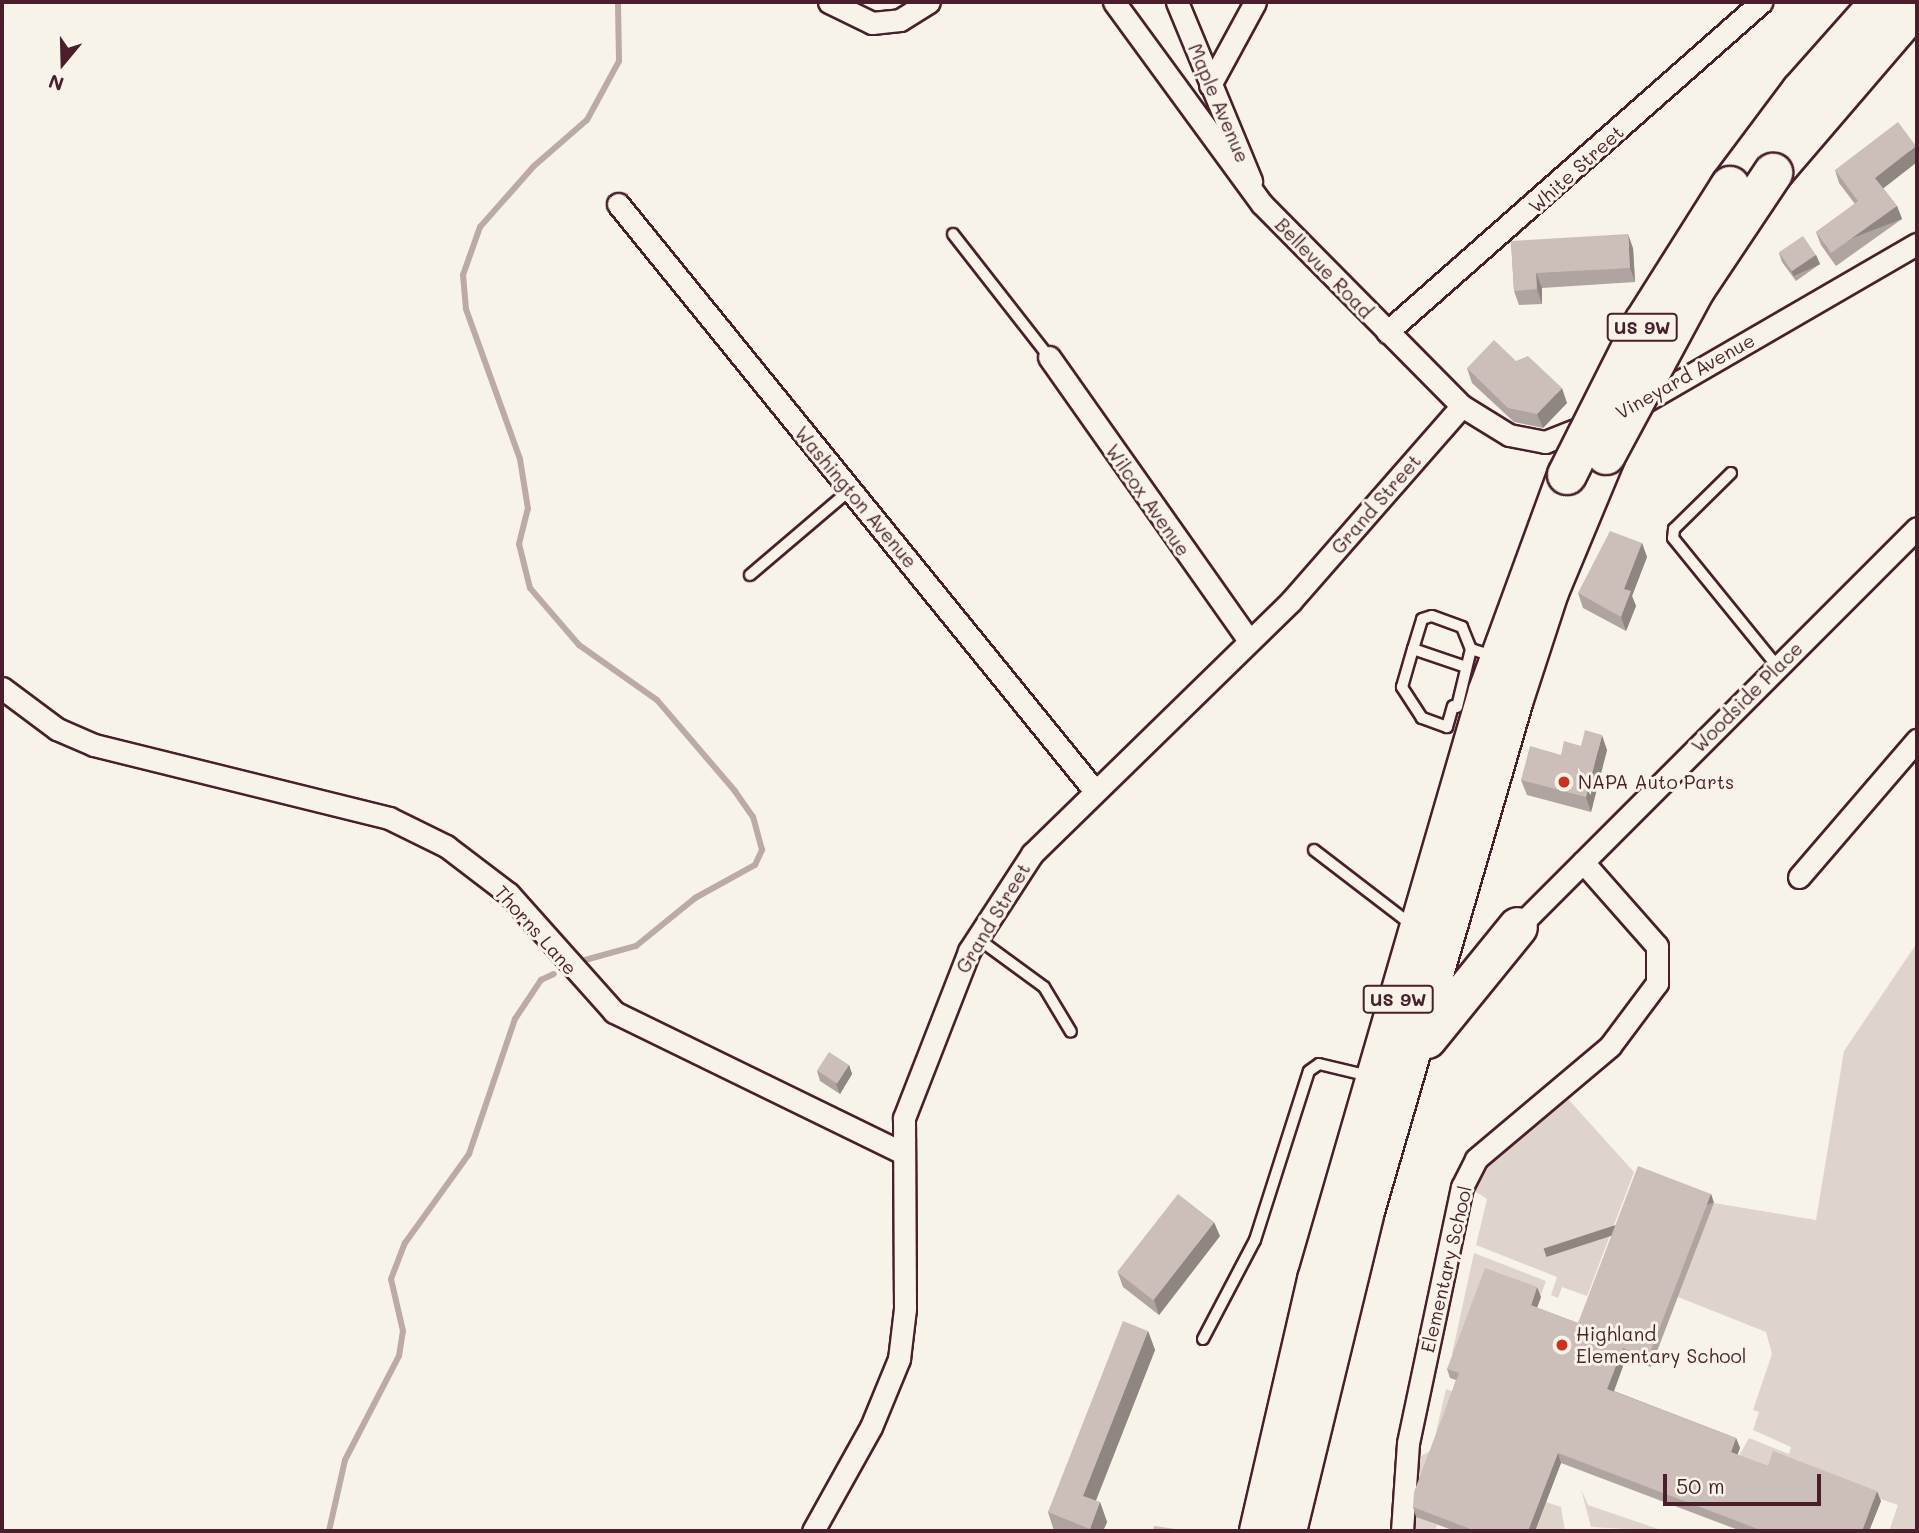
<!DOCTYPE html>
<style>
body{margin:0}
#map{position:relative;width:1919px;height:1533px;overflow:hidden;background:#f7f3e8;font-family:Mali,sans-serif}
div>[style]{position:absolute}
[style*='--x']{left:calc(var(--x)*1px);top:calc(var(--y)*1px);width:calc(var(--w)*1px);rotate:calc(var(--a)*1deg)}
.green>*{inset:0;background:#ded4cc}
.stream>*{height:6px;margin:-3px;padding:0 3px;transform-origin:3px;border-radius:3px;background:#bcaaa7}
.roads{filter:drop-shadow(2px 0 #4a1f2b) drop-shadow(-2px 0 #4a1f2b) drop-shadow(0 2px #4a1f2b) drop-shadow(0 -2px #4a1f2b)}
.lane>*{height:10px;margin:-5px;padding:0 5px;transform-origin:5px;border-radius:5px;background:#f7f3e8}
.street>*{height:21px;margin:-10.5px;padding:0 10.5px;transform-origin:10.5px;border-radius:10.5px;background:#f7f3e8}
.highway>*{height:38px;margin:-19px;padding:0 19px;transform-origin:19px;border-radius:19px;background:#f7f3e8}
.bridges{filter:drop-shadow(2px 0 #4a1f2b) drop-shadow(-2px 0 #4a1f2b) drop-shadow(0 2px #4a1f2b) drop-shadow(0 -2px #4a1f2b)}
.highway-bridge>*{height:38px;margin:-19px;padding:0 19px;transform-origin:19px;border-radius:19px;background:#f7f3e8}
.wall>*{inset:0;background:#afa49f}
.shaded-wall>*{inset:0;background:#8f8682;transform-origin:0 0}
.building>*{inset:0;background:#ccbfb9;transform-origin:0 0}
.dots>*{width:19px;height:19px;translate:-50% -50%;box-sizing:border-box;border:4px solid #f7f3e8;border-radius:50%}
span{translate:-50% -50%;white-space:nowrap;text-align:center;line-height:1.15;-webkit-text-stroke:6px #f7f3e8;paint-order:stroke}
.shield-label span{padding:2px 5px;background:#f7f3e8;border:2px solid;border-radius:5px;-webkit-text-stroke-width:0}
.shield-label{font-size:18px;color:#4a1f2b;font-weight:700}
.street-label{font-size:19px;color:#4a1f2b}
.poi-label{font-size:19px;color:#4a1f2b}
.left{translate:0 -50%;text-align:left}
.frame{position:absolute;inset:0;border:4px solid #4a1f2b;pointer-events:none}
.north{position:absolute;left:28px;top:28px;width:70px;height:70px;-webkit-text-stroke:5px #f7f3e8;paint-order:stroke;rotate:199deg;font-size:19px;font-weight:700;line-height:28px;text-align:center;color:#4a1f2b}
.north::after{content:'';display:block;margin:auto;width:24px;height:32px;background:#4a1f2b;clip-path:polygon(50% 0,100% 100%,50% 72%,0 100%)}
.scale{position:absolute;left:1663px;top:1474px;width:158px;height:32px;box-sizing:border-box;border:4px solid #4a1f2b;border-top:0;padding-left:9px;font-size:21px;line-height:24px;white-space:nowrap;color:#4a1f2b;-webkit-text-stroke:5px #f7f3e8;paint-order:stroke}
</style>
<div id="map">
<div class="green">
<div style="clip-path:polygon(1917px 943px,1917px 1531px,1889px 1531px,1898px 1505px,1840px 1485px,1731px 1470px,1749px 1438px,1789px 1454px,1791px 1447px,1753px 1430px,1759px 1412px,1753px 1410px,1772px 1354px,1766px 1332px,1678px 1297px,1714px 1203px,1816px 1220px,1844px 1051px)"></div>
<div style="clip-path:polygon(1568px 1099px,1634px 1172px,1587px 1296px,1562px 1287px,1558px 1298px,1551px 1295px,1557px 1277px,1476px 1245px,1487px 1199px,1473px 1190px,1486px 1167px)"></div>
<div style="clip-path:polygon(1474px 1253px,1546px 1281px,1540px 1297px,1459px 1356px,1452px 1354px)"></div>
<div style="clip-path:polygon(1446px 1389px,1474px 1399px,1458px 1396px,1412px 1515px,1437px 1525px,1435px 1531px,1411px 1531px,1414px 1460px,1432px 1450px)"></div>
<div style="clip-path:polygon(1581px 1489px,1588px 1505px,1664px 1531px,1591px 1527px)"></div>
<div style="clip-path:polygon(1546px 1502px,1561px 1507px,1565px 1531px,1535px 1531px)"></div>
</div>
<div class="stream">
<div style="--x:585;--y:960;--w:53;--a:-15.4"></div>
<div style="--x:636;--y:946;--w:76;--a:-39.1"></div>
<div style="--x:695;--y:898;--w:68;--a:-28.8"></div>
<div style="--x:755;--y:865;--w:17;--a:-65"></div>
<div style="--x:762;--y:850;--w:34;--a:-105"></div>
<div style="--x:753;--y:817;--w:32;--a:-125"></div>
<div style="--x:735;--y:791;--w:120;--a:-130.6"></div>
<div style="--x:657;--y:700;--w:95;--a:-144.8"></div>
<div style="--x:579;--y:645;--w:75;--a:-130.7"></div>
<div style="--x:530;--y:588;--w:45;--a:-104"></div>
<div style="--x:519;--y:544;--w:36;--a:-76"></div>
<div style="--x:528;--y:509;--w:51;--a:-99.1"></div>
<div style="--x:520;--y:459;--w:159;--a:-109.8"></div>
<div style="--x:466;--y:309;--w:34;--a:-95"></div>
<div style="--x:463;--y:275;--w:51;--a:-70.5"></div>
<div style="--x:480;--y:227;--w:81;--a:-48.5"></div>
<div style="--x:534;--y:166;--w:70;--a:-41"></div>
<div style="--x:587;--y:120;--w:67;--a:-61.5"></div>
<div style="--x:619;--y:61;--w:59;--a:-91"></div>
<div style="--x:329;--y:1531;--w:73;--a:-77.3"></div>
<div style="--x:345;--y:1460;--w:117;--a:-62.6"></div>
<div style="--x:399;--y:1356;--w:25;--a:-81"></div>
<div style="--x:403;--y:1331;--w:53;--a:-103"></div>
<div style="--x:391;--y:1279;--w:39;--a:-69"></div>
<div style="--x:405;--y:1243;--w:110;--a:-54.3"></div>
<div style="--x:469;--y:1154;--w:143;--a:-71.2"></div>
<div style="--x:515;--y:1019;--w:47;--a:-56.3"></div>
<div style="--x:541;--y:980;--w:14;--a:-25"></div>
</div>
<div class="roads">
<div class="lane">
<div style="--x:953;--y:234;--w:156;--a:52"></div>
<div style="--x:1731;--y:473;--w:80;--a:135.5"></div>
<div style="--x:1674;--y:529;--w:9;--a:96"></div>
<div style="--x:1673;--y:538;--w:166;--a:50.9"></div>
<div style="--x:750;--y:575;--w:131;--a:-40.4"></div>
<div style="--x:1413;--y:649;--w:31;--a:-73"></div>
<div style="--x:1422;--y:619;--w:10;--a:-17"></div>
<div style="--x:1432;--y:616;--w:32;--a:20"></div>
<div style="--x:1462;--y:627;--w:24;--a:68"></div>
<div style="--x:1453;--y:706;--w:22;--a:106"></div>
<div style="--x:1447;--y:727;--w:27;--a:-160"></div>
<div style="--x:1422;--y:718;--w:37;--a:-123"></div>
<div style="--x:1402;--y:687;--w:40;--a:-74"></div>
<div style="--x:1413;--y:649;--w:56;--a:18.8"></div>
<div style="--x:1457;--y:707;--w:60;--a:-76.4"></div>
<div style="--x:1471;--y:649;--w:25;--a:18"></div>
<div style="--x:1314;--y:850;--w:125;--a:37.5"></div>
<div style="--x:977;--y:938;--w:83;--a:36.2"></div>
<div style="--x:1044;--y:987;--w:52;--a:59"></div>
<div style="--x:1203;--y:1339;--w:112;--a:-62.3"></div>
<div style="--x:1255;--y:1240;--w:177;--a:-72.3"></div>
<div style="--x:1309;--y:1071;--w:12;--a:-35"></div>
<div style="--x:1319;--y:1064;--w:51;--a:13.5"></div>
</div>
<div class="street">
<div style="--x:829;--y:2;--w:48;--a:26"></div>
<div style="--x:872;--y:23;--w:28;--a:-6"></div>
<div style="--x:900;--y:20;--w:34;--a:-32"></div>
<div style="--x:1114;--y:2;--w:250;--a:53.8"></div>
<div style="--x:1262;--y:204;--w:284;--a:45.3"></div>
<div style="--x:1462;--y:406;--w:55;--a:31.7"></div>
<div style="--x:1509;--y:435;--w:37;--a:11"></div>
<div style="--x:1545;--y:442;--w:49;--a:-21.4"></div>
<div style="--x:1177;--y:2;--w:194;--a:67.5"></div>
<div style="--x:1210;--y:85;--w:94;--a:-61.5"></div>
<div style="--x:618;--y:204;--w:755;--a:50.91"></div>
<div style="--x:1387;--y:332;--w:499;--a:-41.4"></div>
<div style="--x:1049;--y:357;--w:347;--a:54.8"></div>
<div style="--x:1637;--y:406;--w:323;--a:-30.1"></div>
<div style="--x:2;--y:688;--w:69;--a:36.7"></div>
<div style="--x:57;--y:729;--w:40;--a:23.4"></div>
<div style="--x:94;--y:745;--w:304;--a:13.9"></div>
<div style="--x:389;--y:818;--w:64;--a:26.2"></div>
<div style="--x:446;--y:846;--w:79;--a:37.3"></div>
<div style="--x:509;--y:894;--w:158;--a:48.3"></div>
<div style="--x:614;--y:1012;--w:317;--a:26"></div>
<div style="--x:1799;--y:877;--w:181;--a:-49.3"></div>
<div style="--x:1518;--y:927;--w:564;--a:-45"></div>
<div style="--x:813;--y:1531;--w:119;--a:-60.9"></div>
<div style="--x:871;--y:1427;--w:74;--a:-67.6"></div>
<div style="--x:899;--y:1359;--w:50;--a:-83.2"></div>
<div style="--x:905;--y:1309;--w:191;--a:-90.3"></div>
<div style="--x:904;--y:1118;--w:179;--a:-68.7"></div>
<div style="--x:969;--y:951;--w:116;--a:-57"></div>
<div style="--x:1032;--y:854;--w:362;--a:-44.3"></div>
<div style="--x:1291;--y:601;--w:259;--a:-48.8"></div>
<div style="--x:1402;--y:1531;--w:88;--a:-86.1"></div>
<div style="--x:1408;--y:1443;--w:262;--a:-78.1"></div>
<div style="--x:1462;--y:1187;--w:31;--a:-63"></div>
<div style="--x:1476;--y:1159;--w:175;--a:-40.1"></div>
<div style="--x:1610;--y:1046;--w:79;--a:-53.3"></div>
<div style="--x:1657;--y:983;--w:37;--a:-90"></div>
<div style="--x:1657;--y:946;--w:112;--a:-131.4"></div>
</div>
<div class="highway">
<div style="--x:1773;--y:173;--w:221;--a:-49.4"></div>
<div style="--x:1730;--y:186;--w:119;--a:-53.2"></div>
<div style="--x:1801;--y:91;--w:119;--a:-48.4"></div>
<div style="--x:1427;--y:1039;--w:144;--a:-50.9"></div>
<div style="--x:1259;--y:1531;--w:258;--a:-77"></div>
<div style="--x:1317;--y:1280;--w:613;--a:-73.81"></div>
<div style="--x:1488;--y:691;--w:230;--a:-69.9"></div>
<div style="--x:1287;--y:1531;--w:326;--a:-76.3"></div>
<div style="--x:1364;--y:1214;--w:536;--a:-73.76"></div>
<div style="--x:1514;--y:699;--w:113;--a:-71.9"></div>
<div style="--x:1549;--y:592;--w:148;--a:-67.4"></div>
</div>
</div>
<div class="bridges">
<div class="highway-bridge">
<div style="--x:1606;--y:455;--w:187;--a:-61.7"></div>
<div style="--x:1695;--y:290;--w:141;--a:-56.3"></div>
<div style="--x:1567;--y:475;--w:171;--a:-63.3"></div>
<div style="--x:1644;--y:322;--w:161;--a:-57.7"></div>
</div>
</div>
<div class="wall">
<div style="clip-path:polygon(1917px 149px,1917px 162px,1883px 188px,1897px 206px,1902px 219px,1836px 266px,1821px 245px,1816px 232px,1855px 204px,1839px 183px,1835px 170px)"></div>
<div style="clip-path:polygon(1511px 241px,1633px 248px,1635px 282px,1542px 288px,1542px 304px,1519px 305px,1514px 291px)"></div>
<div style="clip-path:polygon(1779px 253px,1816px 255px,1820px 264px,1796px 281px,1782px 262px)"></div>
<div style="clip-path:polygon(1516px 361px,1567px 403px,1543px 428px,1514px 422px,1472px 383px,1467px 368px)"></div>
<div style="clip-path:polygon(1642px 543px,1647px 557px,1632px 596px,1636px 606px,1626px 631px,1583px 608px,1578px 593px)"></div>
<div style="clip-path:polygon(1581px 746px,1607px 750px,1591px 812px,1527px 795px,1521px 780px,1561px 755px)"></div>
<div style="clip-path:polygon(849px 1065px,852px 1074px,840px 1094px,820px 1081px,817px 1071px)"></div>
<div style="clip-path:polygon(1711px 1194px,1714px 1203px,1651px 1367px,1626px 1358px,1614px 1391px,1736px 1438px,1740px 1448px,1737px 1455px,1768px 1466px,1881px 1501px,1869px 1531px,1741px 1531px,1561px 1463px,1535px 1531px,1455px 1531px,1416px 1517px,1413px 1507px,1456px 1380px,1450px 1378px,1447px 1369px,1541px 1297px,1537px 1308px,1578px 1323px)"></div>
<div style="clip-path:polygon(1220px 1236px,1159px 1315px,1123px 1287px,1118px 1273px)"></div>
<div style="clip-path:polygon(1148px 1331px,1155px 1350px,1096px 1501px,1100px 1502px,1107px 1522px,1103px 1531px,1054px 1531px,1048px 1512px)"></div>
</div>
<div class="shaded-wall">
<div style="clip-path:polygon(1916px 146px,1917px 149px,1917px 162px,1880px 191px,1875px 178px)"></div>
<div style="left:1897px;top:206px;width:14px;height:81px;rotate:69deg"></div>
<div style="clip-path:polygon(1628px 234px,1633px 248px,1635px 282px,1630px 268px)"></div>
<div style="left:1816px;top:255px;width:10px;height:29px;rotate:66deg"></div>
<div style="clip-path:polygon(1536px 273px,1542px 288px,1542px 304px,1537px 289px)"></div>
<div style="clip-path:polygon(1562px 388px,1567px 403px,1543px 428px,1537px 414px)"></div>
<div style="clip-path:polygon(1642px 543px,1647px 557px,1632px 596px,1636px 606px,1626px 631px,1621px 617px,1624px 589px)"></div>
<div style="clip-path:polygon(1602px 735px,1607px 750px,1591px 812px,1586px 797px)"></div>
<div style="clip-path:polygon(849px 1065px,852px 1074px,840px 1094px,836px 1084px)"></div>
<div style="left:1711px;top:1194px;width:9px;height:176px;rotate:72deg"></div>
<div style="clip-path:polygon(1214px 1222px,1220px 1236px,1159px 1315px,1154px 1300px)"></div>
<div style="clip-path:polygon(1537px 1287px,1541px 1297px,1534px 1315px,1531px 1305px)"></div>
<div style="clip-path:polygon(1148px 1331px,1155px 1350px,1090px 1515px,1083px 1496px)"></div>
<div style="clip-path:polygon(1623px 1348px,1626px 1358px,1611px 1399px,1607px 1389px)"></div>
<div style="clip-path:polygon(1736px 1438px,1740px 1448px,1735px 1462px,1731px 1452px)"></div>
<div style="clip-path:polygon(1558px 1453px,1561px 1463px,1535px 1531px,1528px 1531px)"></div>
<div style="clip-path:polygon(1877px 1491px,1881px 1501px,1869px 1531px,1862px 1531px)"></div>
<div style="clip-path:polygon(1100px 1502px,1107px 1522px,1103px 1531px,1091px 1531px,1090px 1529px)"></div>
</div>
<div class="building">
<div style="clip-path:polygon(1898px 122px,1916px 146px,1875px 178px,1897px 206px,1831px 253px,1816px 232px,1858px 201px,1835px 170px)"></div>
<div style="clip-path:polygon(1628px 234px,1630px 268px,1536px 273px,1537px 289px,1514px 291px,1511px 241px)"></div>
<div style="left:1803px;top:236px;width:23px;height:29px;rotate:56deg"></div>
<div style="clip-path:polygon(1494px 340px,1516px 361px,1528px 356px,1562px 388px,1537px 414px,1508px 408px,1467px 368px)"></div>
<div style="clip-path:polygon(1610px 531px,1642px 543px,1624px 589px,1631px 591px,1621px 617px,1578px 593px)"></div>
<div style="clip-path:polygon(1585px 730px,1602px 735px,1586px 797px,1521px 780px,1530px 746px,1561px 755px,1564px 741px,1581px 746px)"></div>
<div style="left:829px;top:1052px;width:24px;height:22px;rotate:33deg"></div>
<div style="clip-path:polygon(1638px 1166px,1711px 1194px,1648px 1358px,1623px 1348px,1607px 1389px,1736px 1438px,1731px 1452px,1768px 1466px,1773px 1451px,1877px 1491px,1862px 1531px,1763px 1531px,1558px 1453px,1528px 1531px,1473px 1531px,1473px 1530px,1413px 1507px,1414px 1492px,1459px 1373px,1447px 1369px,1485px 1268px,1537px 1287px,1531px 1305px,1578px 1323px)"></div>
<div style="left:1178px;top:1194px;width:46px;height:99px;rotate:38deg"></div>
<div style="clip-path:polygon(1123px 1321px,1148px 1331px,1083px 1496px,1100px 1502px,1090px 1529px,1048px 1512px)"></div>
<div style="clip-path:polygon(1154px 1526px,1183px 1530px,1184px 1531px,1153px 1531px)"></div>
</div>
<div class="dots">
<div style="left:1564px;top:782px;background:#c8321e"></div>
<div style="left:1562px;top:1345px;background:#c8321e"></div>
</div>
<div class="shield-label">
<span style="left:1642px;top:327px">US 9W</span>
<span style="left:1398px;top:999px">US 9W</span>
</div>
<div class="street-label">
<span style="left:1219px;top:103px;rotate:67deg">Maple Avenue</span>
<span style="left:1576px;top:169px;rotate:-42deg">White Street</span>
<span style="left:1324px;top:268px;rotate:46deg">Bellevue Road</span>
<span style="left:1685px;top:376px;rotate:-29deg">Vineyard Avenue</span>
<span style="left:856px;top:497px;rotate:50deg">Washington Avenue</span>
<span style="left:1148px;top:500px;rotate:55deg">Wilcox Avenue</span>
<span style="left:1376px;top:504px;rotate:-49deg">Grand Street</span>
<span style="left:1747px;top:697px;rotate:-45deg">Woodside Place</span>
<span style="left:993px;top:918px;rotate:-59deg">Grand Street</span>
<span style="left:536px;top:930px;rotate:48deg">Thorns Lane</span>
<span style="left:1446px;top:1269px;rotate:-77deg">Elementary School</span>
</div>
<div class="poi-label">
<span class="left" style="left:1578px;top:782px">NAPA Auto Parts</span>
<span class="left" style="left:1576px;top:1345px">Highland<br>Elementary School</span>
</div>
<div class="frame"></div>
<div class="north">N</div>
<div class="scale">50 m</div>
</div>
